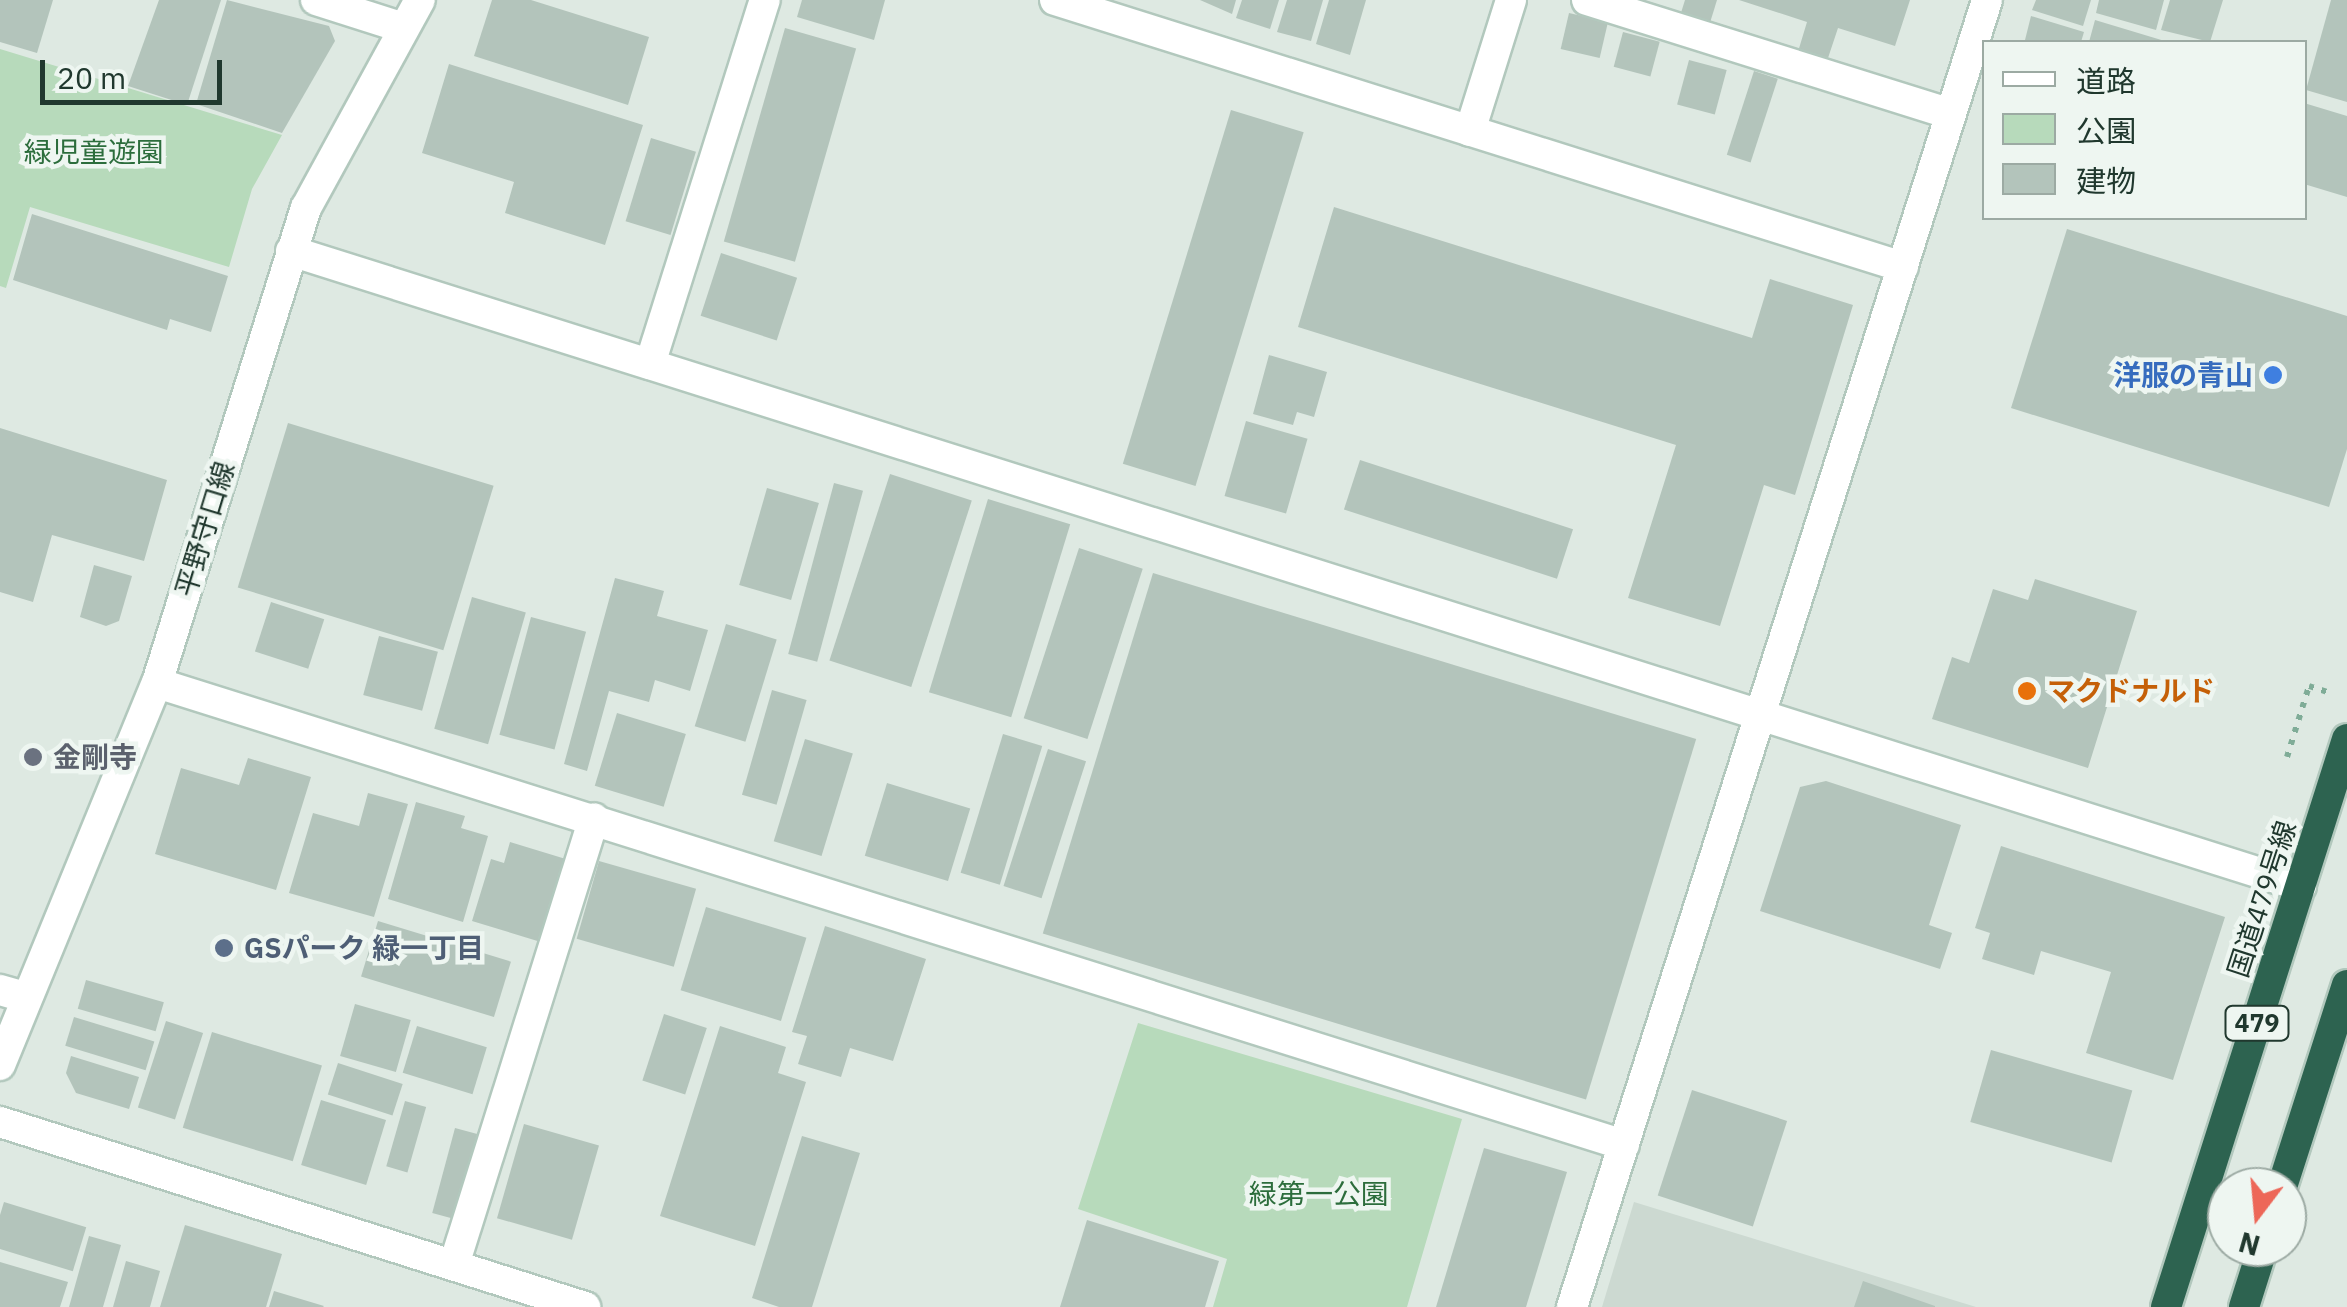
<!DOCTYPE html>
<meta charset="utf-8">
<style>
body{margin:0}
#map{position:relative;width:2347px;height:1307px;overflow:hidden;background:#dee9e2;font-family:"IBM Plex Sans","Noto Sans JP",sans-serif}
div>[style]{position:absolute}
[style*='--x']{left:calc(var(--x)*1px);top:calc(var(--y)*1px);width:calc(var(--w)*1px);rotate:calc(var(--a)*1deg)}
.built>*{inset:0;background:#ccd9d1}
.green>*{inset:0;background:#b7dabb}
.building>*{inset:0;background:#b3c4bb;transform-origin:0 0}
.path>*{height:6px;margin-top:-3px;transform-origin:0;background:repeating-linear-gradient(90deg,#7fac97 0 5px,transparent 0 13px)}
.roads{filter:drop-shadow(2px 0 #b2c8bd) drop-shadow(-2px 0 #b2c8bd) drop-shadow(0 2px #b2c8bd) drop-shadow(0 -2px #b2c8bd)}
.lane>*{height:30px;margin:-15px;padding:0 15px;transform-origin:15px;border-radius:15px;background:#fff}
.street>*{height:30px;margin:-15px;padding:0 15px;transform-origin:15px;border-radius:15px;background:#fff}
.secondary>*{height:30px;margin:-15px;padding:0 15px;transform-origin:15px;border-radius:15px;background:#fff}
.highway>*{height:30px;margin:-15px;padding:0 15px;transform-origin:15px;border-radius:15px;background:#2d6350}
.dots>*{width:28px;height:28px;translate:-50% -50%;box-sizing:border-box;border:5px solid #eef6f1;border-radius:50%}
span{translate:-50% -50%;white-space:nowrap;text-align:center;line-height:1.15;-webkit-text-stroke:9px #eef6f1;paint-order:stroke}
.shield-label span{padding:2px 8px;background:#eef6f1;border:2px solid;border-radius:8px;-webkit-text-stroke-width:0}
.shield-label{font-size:25px;color:#20382e;font-weight:700}
.park-label{font-size:28px;color:#2c6d3c}
.shop-label{font-size:28px;color:#366cbe;font-weight:700}
.right{translate:-100% -50%;text-align:right}
.street-label{font-size:28px;color:#20382e}
.food-label{font-size:28px;color:#c56008;font-weight:700}
.left{translate:0 -50%;text-align:left}
.worship-label{font-size:28px;color:#5b616d;font-weight:700}
.service-label{font-size:28px;color:#4e5e75;font-weight:700}
.legend{position:absolute;left:1982px;top:40px;width:325px;height:180px;box-sizing:border-box;background:#eef6f1;border:2px solid #9caaa3;margin:0;padding:12px 18px;list-style:none;font-size:30px;color:#20382e}
.legend li{display:flex;align-items:center;gap:20px;height:50px}
.legend b{width:50px;border:2px solid #9caaa3}
.north{position:absolute;left:2207px;top:1167px;width:100px;height:100px;box-sizing:border-box;background:#eef6f1;border:2px solid #9caaa3;border-radius:50%;rotate:196deg;font-size:28px;font-weight:700;line-height:40px;text-align:center;color:#20382e}
.north::after{content:'';display:block;margin:auto;width:35px;height:45px;background:#ed6758;clip-path:polygon(50% 0,100% 100%,50% 72%,0 100%)}
.scale{position:absolute;left:40px;top:60px;width:182px;height:45px;box-sizing:border-box;border:5px solid #20382e;border-top:0;padding-left:12px;font-size:30px;line-height:35px;white-space:nowrap;color:#20382e;-webkit-text-stroke:8px #eef6f1;paint-order:stroke}
</style>
<div id="map">
<div class="built">
<div style="clip-path:polygon(1634px 1202px,1976px 1307px,1602px 1307px)"></div>
</div>
<div class="green">
<div style="clip-path:polygon(0 49px,282px 135px,252px 189px,229px 267px,30px 207px,6px 288px,0 286px)"></div>
<div style="clip-path:polygon(1138px 1023px,1462px 1119px,1407px 1307px,1213px 1307px,1227px 1259px,1078px 1209px)"></div>
</div>
<div class="building">
<div style="clip-path:polygon(0 0,53px 0,37px 53px,0 42px)"></div>
<div style="clip-path:polygon(159px 0,221px 0,187px 105px,128px 86px)"></div>
<div style="clip-path:polygon(227px 0,329px 26px,335px 41px,282px 133px,196px 104px)"></div>
<div style="clip-path:polygon(492px 0,531px 0,649px 37px,628px 105px,474px 56px)"></div>
<div style="clip-path:polygon(802px 0,885px 0,874px 40px,797px 17px)"></div>
<div style="clip-path:polygon(1200px 0,1236px 0,1232px 14px)"></div>
<div style="clip-path:polygon(1242px 0,1279px 0,1270px 29px,1236px 18px)"></div>
<div style="clip-path:polygon(1287px 0,1323px 0,1311px 41px,1277px 32px)"></div>
<div style="clip-path:polygon(1329px 0,1366px 0,1350px 55px,1316px 44px)"></div>
<div style="clip-path:polygon(1685px 0,1717px 0,1709px 26px,1680px 16px)"></div>
<div style="clip-path:polygon(1739px 0,1910px 0,1895px 46px,1838px 28px,1826px 64px,1797px 55px,1807px 22px)"></div>
<div style="clip-path:polygon(2036px 0,2091px 0,2083px 26px,2032px 10px)"></div>
<div style="clip-path:polygon(2099px 0,2164px 0,2156px 30px,2096px 13px)"></div>
<div style="clip-path:polygon(2170px 0,2223px 0,2210px 42px,2161px 30px)"></div>
<div style="clip-path:polygon(2331px 0,2347px 0,2347px 102px,2306px 90px)"></div>
<div style="left:1569px;top:13px;width:40px;height:37px;rotate:13deg"></div>
<div style="clip-path:polygon(2031px 16px,2084px 32px,2081px 42px,2025px 40px)"></div>
<div style="clip-path:polygon(2095px 20px,2168px 42px,2089px 42px)"></div>
<div style="left:785px;top:28px;width:74px;height:222px;rotate:16deg"></div>
<div style="left:1623px;top:32px;width:38px;height:36px;rotate:15deg"></div>
<div style="left:1689px;top:60px;width:39px;height:46px;rotate:15deg"></div>
<div style="clip-path:polygon(449px 64px,643px 125px,605px 245px,505px 213px,514px 182px,422px 153px)"></div>
<div style="left:1754px;top:71px;width:25px;height:88px;rotate:18deg"></div>
<div style="clip-path:polygon(2304px 103px,2347px 116px,2347px 197px,2304px 184px)"></div>
<div style="left:1231px;top:110px;width:76px;height:370px;rotate:17deg"></div>
<div style="left:651px;top:138px;width:47px;height:87px;rotate:17deg"></div>
<div style="clip-path:polygon(1334px 207px,1752px 338px,1770px 279px,1853px 305px,1795px 495px,1764px 485px,1720px 626px,1628px 598px,1676px 445px,1298px 327px)"></div>
<div style="clip-path:polygon(32px 214px,228px 276px,211px 332px,170px 319px,167px 330px,13px 280px)"></div>
<div style="clip-path:polygon(2067px 229px,2347px 316px,2347px 449px,2329px 507px,2011px 408px)"></div>
<div style="left:721px;top:253px;width:80px;height:66px;rotate:18deg"></div>
<div style="clip-path:polygon(1269px 355px,1327px 372px,1314px 417px,1297px 412px,1293px 425px,1253px 414px)"></div>
<div style="left:1246px;top:421px;width:64px;height:78px;rotate:16deg"></div>
<div style="left:288px;top:423px;width:215px;height:172px;rotate:17deg"></div>
<div style="clip-path:polygon(0 428px,167px 480px,144px 561px,52px 535px,33px 602px,0 592px)"></div>
<div style="left:1360px;top:460px;width:224px;height:52px;rotate:18deg"></div>
<div style="left:890px;top:474px;width:86px;height:196px;rotate:18deg"></div>
<div style="left:834px;top:483px;width:30px;height:177px;rotate:15deg"></div>
<div style="left:767px;top:488px;width:54px;height:101px;rotate:16deg"></div>
<div style="left:988px;top:499px;width:86px;height:202px;rotate:17deg"></div>
<div style="left:1079px;top:548px;width:67px;height:179px;rotate:18deg"></div>
<div style="clip-path:polygon(94px 565px,132px 576px,119px 621px,106px 626px,80px 617px)"></div>
<div style="left:1153px;top:573px;width:568px;height:377px;rotate:17deg"></div>
<div style="clip-path:polygon(615px 578px,664px 591px,657px 616px,708px 630px,690px 691px,655px 680px,649px 702px,609px 691px,587px 771px,564px 764px)"></div>
<div style="clip-path:polygon(2035px 579px,2137px 611px,2088px 768px,1932px 719px,1952px 657px,1969px 663px,1993px 589px,2028px 600px)"></div>
<div style="left:472px;top:597px;width:56px;height:137px;rotate:16deg"></div>
<div style="left:271px;top:602px;width:56px;height:52px;rotate:18deg"></div>
<div style="left:531px;top:617px;width:57px;height:122px;rotate:15deg"></div>
<div style="left:726px;top:624px;width:53px;height:107px;rotate:17deg"></div>
<div style="left:379px;top:636px;width:61px;height:61px;rotate:15deg"></div>
<div style="left:772px;top:690px;width:36px;height:109px;rotate:16deg"></div>
<div style="left:617px;top:713px;width:72px;height:76px;rotate:17deg"></div>
<div style="left:1003px;top:734px;width:41px;height:145px;rotate:17deg"></div>
<div style="left:805px;top:739px;width:50px;height:107px;rotate:17deg"></div>
<div style="left:1048px;top:749px;width:40px;height:144px;rotate:18deg"></div>
<div style="clip-path:polygon(248px 758px,311px 777px,276px 890px,155px 854px,181px 768px,239px 785px)"></div>
<div style="clip-path:polygon(1826px 781px,1961px 825px,1929px 925px,1952px 933px,1940px 969px,1760px 911px,1800px 787px)"></div>
<div style="left:887px;top:783px;width:87px;height:76px;rotate:17deg"></div>
<div style="clip-path:polygon(368px 793px,408px 804px,374px 917px,289px 893px,313px 813px,359px 826px)"></div>
<div style="clip-path:polygon(416px 802px,465px 816px,461px 828px,488px 836px,463px 922px,388px 899px)"></div>
<div style="clip-path:polygon(510px 842px,569px 860px,544px 943px,472px 921px,491px 859px,504px 863px)"></div>
<div style="clip-path:polygon(2001px 846px,2225px 917px,2173px 1080px,2086px 1053px,2111px 972px,2041px 951px,2034px 975px,1982px 959px,1990px 933px,1975px 928px)"></div>
<div style="left:599px;top:861px;width:101px;height:81px;rotate:16deg"></div>
<div style="left:706px;top:907px;width:105px;height:87px;rotate:17deg"></div>
<div style="left:378px;top:921px;width:139px;height:58px;rotate:17deg"></div>
<div style="clip-path:polygon(825px 926px,926px 959px,893px 1061px,850px 1048px,841px 1077px,798px 1064px,807px 1036px,792px 1032px)"></div>
<div style="left:86px;top:980px;width:81px;height:30px;rotate:16deg"></div>
<div style="left:355px;top:1004px;width:58px;height:54px;rotate:16deg"></div>
<div style="left:664px;top:1014px;width:45px;height:70px;rotate:18deg"></div>
<div style="left:74px;top:1017px;width:84px;height:30px;rotate:17deg"></div>
<div style="left:166px;top:1021px;width:39px;height:91px;rotate:18deg"></div>
<div style="left:417px;top:1026px;width:73px;height:49px;rotate:17deg"></div>
<div style="clip-path:polygon(720px 1026px,786px 1047px,778px 1073px,806px 1082px,755px 1246px,660px 1216px)"></div>
<div style="left:212px;top:1032px;width:115px;height:100px;rotate:17deg"></div>
<div style="left:1991px;top:1050px;width:147px;height:75px;rotate:16deg"></div>
<div style="clip-path:polygon(71px 1056px,139px 1077px,129px 1109px,76px 1093px,66px 1073px)"></div>
<div style="left:338px;top:1063px;width:68px;height:33px;rotate:18deg"></div>
<div style="left:1692px;top:1090px;width:100px;height:111px;rotate:18deg"></div>
<div style="left:321px;top:1100px;width:68px;height:68px;rotate:17deg"></div>
<div style="left:405px;top:1101px;width:22px;height:68px;rotate:16deg"></div>
<div style="left:524px;top:1124px;width:78px;height:98px;rotate:16deg"></div>
<div style="left:455px;top:1128px;width:23px;height:88px;rotate:15deg"></div>
<div style="clip-path:polygon(802px 1136px,860px 1153px,812px 1307px,779px 1307px,752px 1298px)"></div>
<div style="clip-path:polygon(1484px 1148px,1567px 1172px,1526px 1307px,1436px 1307px)"></div>
<div style="left:4px;top:1202px;width:86px;height:46px;rotate:17deg"></div>
<div style="clip-path:polygon(1087px 1220px,1219px 1261px,1205px 1307px,1060px 1307px)"></div>
<div style="clip-path:polygon(185px 1225px,282px 1254px,266px 1307px,160px 1307px)"></div>
<div style="clip-path:polygon(89px 1236px,121px 1245px,103px 1307px,69px 1307px)"></div>
<div style="clip-path:polygon(126px 1261px,160px 1271px,150px 1307px,113px 1307px)"></div>
<div style="clip-path:polygon(0 1262px,68px 1282px,60px 1307px,0 1307px)"></div>
<div style="clip-path:polygon(1863px 1281px,1935px 1306px,1935px 1307px,1854px 1307px)"></div>
<div style="clip-path:polygon(274px 1291px,324px 1306px,323px 1307px,269px 1307px)"></div>
</div>
<div class="path">
<div style="--x:2287;--y:757;--w:74;--a:-72.8"></div>
<div style="--x:2309;--y:686;--w:23;--a:18"></div>
</div>
<div class="roads">
<div class="lane">
<div style="--x:1587;--y:0;--w:380;--a:17.4"></div>
<div style="--x:650;--y:364;--w:382;--a:-72.5"></div>
<div style="--x:0;--y:990;--w:25;--a:16"></div>
</div>
<div class="street">
<div style="--x:316;--y:0;--w:92;--a:17.7"></div>
<div style="--x:1055;--y:0;--w:889;--a:17.48"></div>
<div style="--x:1470;--y:131;--w:137;--a:-72.6"></div>
<div style="--x:291;--y:251;--w:2108;--a:17.53"></div>
<div style="--x:157;--y:683;--w:1538;--a:17.48"></div>
<div style="--x:454;--y:1265;--w:468;--a:-72.6"></div>
<div style="--x:1572;--y:1307;--w:1371;--a:-72.38"></div>
</div>
<div class="secondary">
<div style="--x:0;--y:1065;--w:413;--a:-67.7"></div>
<div style="--x:157;--y:683;--w:498;--a:-72.6"></div>
<div style="--x:306;--y:208;--w:237;--a:-61.3"></div>
<div style="--x:0;--y:1122;--w:614;--a:17.55"></div>
</div>
<div class="highway">
<div style="--x:2282;--y:1187;--w:212;--a:-72.2"></div>
<div style="--x:2166;--y:1307;--w:596;--a:-72.32"></div>
<div style="--x:2244;--y:1307;--w:63;--a:-72.4"></div>
</div>
</div>
<div class="dots">
<div style="left:2273px;top:375px;background:#3f7fe0"></div>
<div style="left:2027px;top:691px;background:#e8710a"></div>
<div style="left:33px;top:757px;background:#6b7280"></div>
<div style="left:224px;top:948px;background:#5c6f8a"></div>
</div>
<div class="shield-label">
<span style="left:2257px;top:1023px">479</span>
</div>
<div class="park-label">
<span style="left:94px;top:152px">緑児童遊園</span>
<span style="left:1319px;top:1194px">緑第一公園</span>
</div>
<div class="shop-label">
<span class="right" style="left:2253px;top:375px">洋服の青山</span>
</div>
<div class="street-label">
<span style="left:205px;top:529px;rotate:-73deg">平野守口線</span>
<span style="left:2262px;top:899px;rotate:-72deg">国道479号線</span>
</div>
<div class="food-label">
<span class="left" style="left:2047px;top:691px">マクドナルド</span>
</div>
<div class="worship-label">
<span class="left" style="left:53px;top:757px">金剛寺</span>
</div>
<div class="service-label">
<span class="left" style="left:244px;top:948px">GSパーク 緑一丁目</span>
</div>
<ul class="legend">
<li><b style="height:12px;background:#fff"></b>道路</li>
<li><b style="height:28px;background:#b7dabb"></b>公園</li>
<li><b style="height:28px;background:#b3c4bb"></b>建物</li>
</ul>
<div class="north">N</div>
<div class="scale">20 m</div>
</div>
